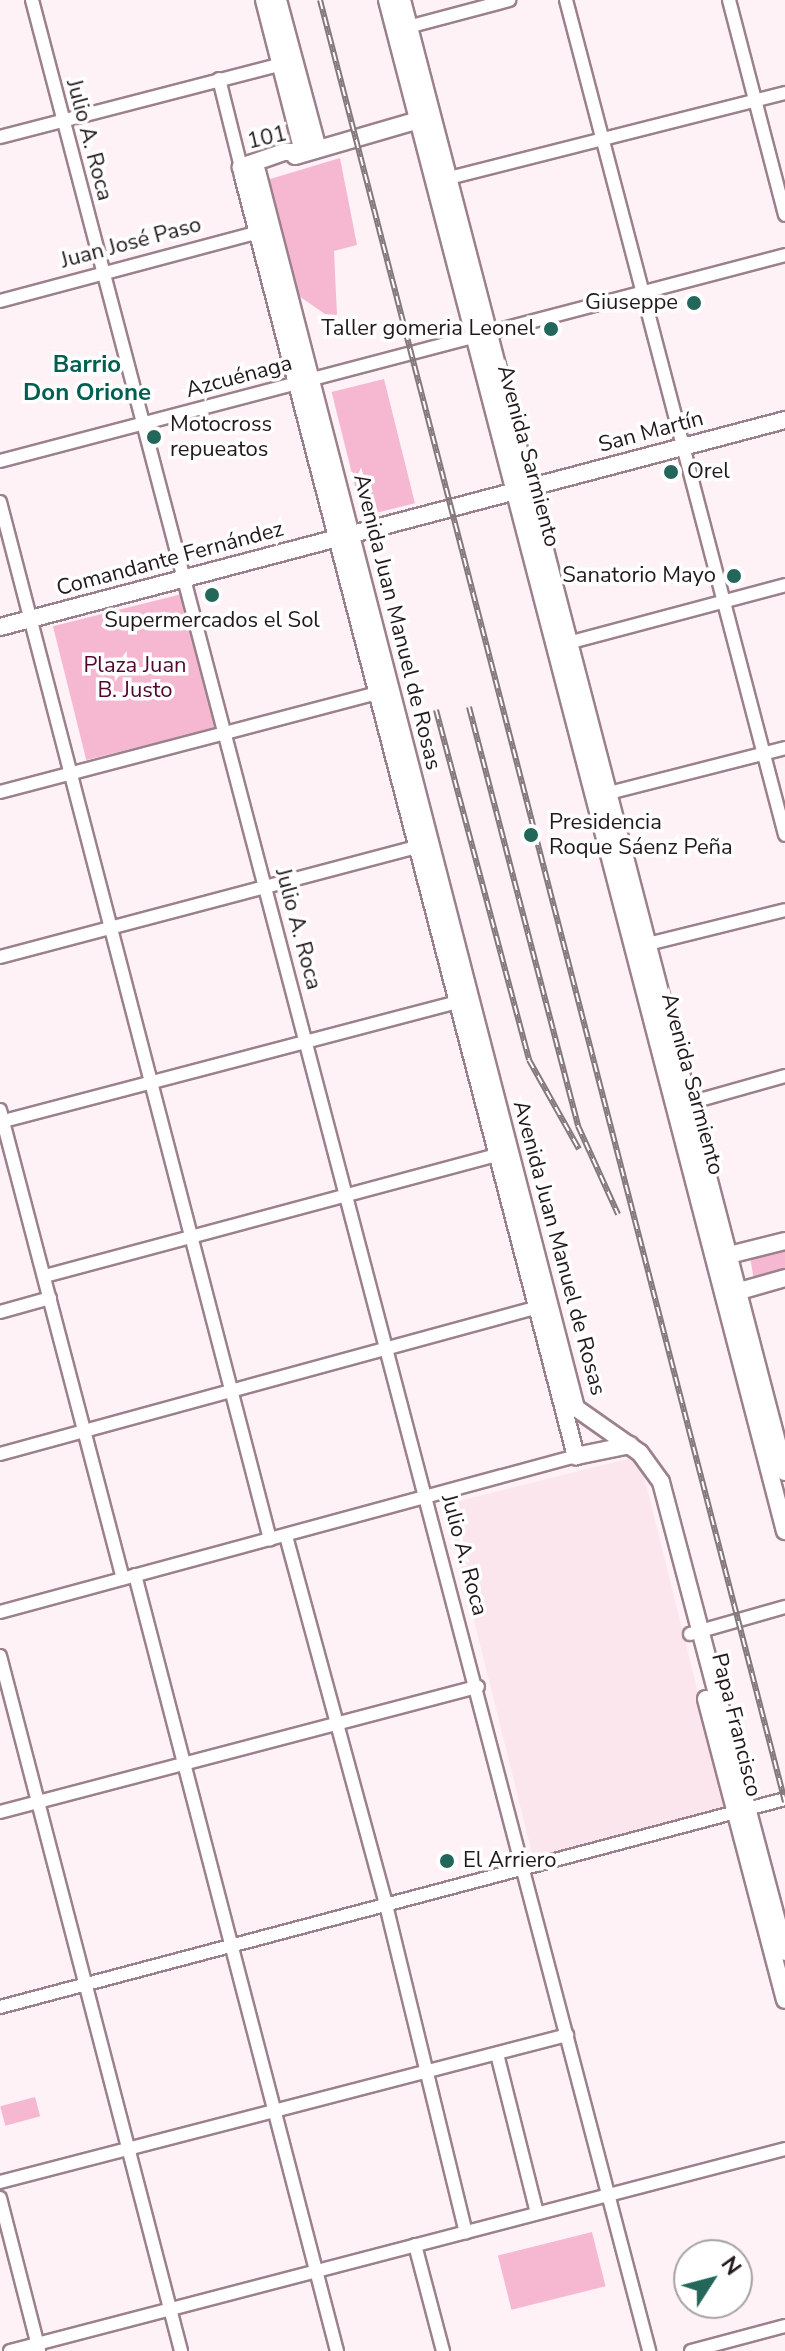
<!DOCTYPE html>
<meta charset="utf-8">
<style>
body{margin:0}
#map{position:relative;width:785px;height:2351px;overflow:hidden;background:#fef2f7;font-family:"Nunito Sans",sans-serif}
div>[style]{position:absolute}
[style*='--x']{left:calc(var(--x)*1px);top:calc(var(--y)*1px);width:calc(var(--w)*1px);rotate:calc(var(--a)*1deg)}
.built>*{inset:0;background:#fce6ee;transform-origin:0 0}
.green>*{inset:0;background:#f6b8d1;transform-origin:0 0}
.roads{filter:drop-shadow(2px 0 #9b818b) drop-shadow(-2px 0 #9b818b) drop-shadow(0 2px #9b818b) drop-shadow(0 -2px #9b818b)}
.minor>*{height:12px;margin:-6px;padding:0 6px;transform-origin:6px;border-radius:6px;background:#fff}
.major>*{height:16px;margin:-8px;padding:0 8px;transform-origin:8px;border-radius:8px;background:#fff}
.rail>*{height:6px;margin-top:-3px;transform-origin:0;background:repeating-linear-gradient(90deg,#fff 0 9px,#83787c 0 18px);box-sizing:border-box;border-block:2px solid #83787c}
.dots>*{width:22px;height:22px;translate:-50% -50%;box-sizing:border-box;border:4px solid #fff;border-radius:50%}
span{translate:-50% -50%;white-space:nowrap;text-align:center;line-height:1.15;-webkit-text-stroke:7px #fff;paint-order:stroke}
.street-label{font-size:22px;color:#23191d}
.poi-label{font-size:22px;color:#23191d}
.right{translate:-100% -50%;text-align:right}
.left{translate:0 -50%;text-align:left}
.park-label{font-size:22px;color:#520731}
.neighbourhood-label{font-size:24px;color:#015f50;font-weight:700}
.north{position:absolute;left:673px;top:2239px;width:80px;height:80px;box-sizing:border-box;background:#fff;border:2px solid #a7a3a5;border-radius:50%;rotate:54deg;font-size:22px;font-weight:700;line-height:32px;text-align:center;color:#23191d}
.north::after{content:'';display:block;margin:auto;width:28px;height:36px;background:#226759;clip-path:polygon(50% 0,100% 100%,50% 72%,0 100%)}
</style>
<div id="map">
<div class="built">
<div style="left:639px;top:1456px;width:364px;height:200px;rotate:76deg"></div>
</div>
<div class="green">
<div style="clip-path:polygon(340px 158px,357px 245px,334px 251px,337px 315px,325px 314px,296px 294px,267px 180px)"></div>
<div style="left:384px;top:379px;width:128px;height:54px;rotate:76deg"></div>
<div style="left:182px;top:594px;width:138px;height:133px;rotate:76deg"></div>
<div style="clip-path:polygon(785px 1248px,785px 1272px,754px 1280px,750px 1257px)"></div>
<div style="left:35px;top:2097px;width:20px;height:36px;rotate:75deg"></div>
<div style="left:592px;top:2232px;width:56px;height:97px;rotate:76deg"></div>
</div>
<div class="roads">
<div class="minor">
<div style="--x:32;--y:0;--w:2431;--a:75.29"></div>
<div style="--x:566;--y:0;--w:863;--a:75.3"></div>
<div style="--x:729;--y:0;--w:222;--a:75.4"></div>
<div style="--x:404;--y:28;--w:109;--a:-14.9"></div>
<div style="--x:219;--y:79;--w:91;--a:76"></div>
<div style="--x:0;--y:137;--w:296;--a:-14.5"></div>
<div style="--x:441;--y:180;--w:355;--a:-14.2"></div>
<div style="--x:0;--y:301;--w:275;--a:-14.9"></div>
<div style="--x:0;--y:461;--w:812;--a:-14.7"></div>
<div style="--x:0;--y:502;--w:1072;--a:75.41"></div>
<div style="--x:564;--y:644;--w:229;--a:-14.9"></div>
<div style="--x:0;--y:792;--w:397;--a:-14.7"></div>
<div style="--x:601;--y:795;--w:190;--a:-14.3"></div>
<div style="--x:640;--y:946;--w:149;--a:-13.9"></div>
<div style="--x:0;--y:957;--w:439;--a:-14.8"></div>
<div style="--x:682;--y:1105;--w:107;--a:-15.7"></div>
<div style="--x:0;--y:1110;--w:484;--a:75.3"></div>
<div style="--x:0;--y:1122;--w:480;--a:-14.7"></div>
<div style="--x:45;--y:1276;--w:474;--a:-15"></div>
<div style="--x:0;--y:1312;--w:52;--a:-15.6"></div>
<div style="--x:0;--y:1454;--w:562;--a:-15.27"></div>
<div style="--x:286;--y:1536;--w:382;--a:74.8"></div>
<div style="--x:386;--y:1905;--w:337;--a:76.3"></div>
<div style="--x:135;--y:1575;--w:802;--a:75.41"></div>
<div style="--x:0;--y:1612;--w:597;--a:-15.15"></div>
<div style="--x:690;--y:1634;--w:99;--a:-15.9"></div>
<div style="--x:0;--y:1656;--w:718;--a:75.4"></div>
<div style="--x:0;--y:1812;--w:494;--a:-14.7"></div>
<div style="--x:0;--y:2007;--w:812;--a:-14.84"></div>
<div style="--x:497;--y:2054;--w:164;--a:75.9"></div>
<div style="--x:0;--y:2182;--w:586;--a:-14.53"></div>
<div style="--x:0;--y:2198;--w:157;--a:75.6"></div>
<div style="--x:415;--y:2245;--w:110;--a:75.2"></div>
<div style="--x:10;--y:2351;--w:801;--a:-14.61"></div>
<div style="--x:691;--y:2351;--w:97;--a:-14.9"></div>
</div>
<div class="major">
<div style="--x:264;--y:0;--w:157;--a:75.6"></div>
<div style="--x:278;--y:0;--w:154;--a:75"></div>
<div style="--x:387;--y:0;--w:1582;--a:75.43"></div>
<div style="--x:402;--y:0;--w:1521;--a:75.42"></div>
<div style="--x:303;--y:152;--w:19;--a:180"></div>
<div style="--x:284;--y:152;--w:46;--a:160.8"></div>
<div style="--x:241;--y:167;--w:9;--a:77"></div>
<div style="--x:243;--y:176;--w:1323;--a:75.42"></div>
<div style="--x:576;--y:1456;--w:55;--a:-11.5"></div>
<div style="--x:295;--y:156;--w:136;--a:-16.2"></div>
<div style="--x:257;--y:171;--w:1277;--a:75.54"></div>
<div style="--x:576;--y:1408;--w:78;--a:35.1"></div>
<div style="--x:640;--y:1453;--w:36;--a:54"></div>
<div style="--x:661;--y:1482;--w:486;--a:75.2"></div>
<div style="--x:0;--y:627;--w:812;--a:-14.77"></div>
<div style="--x:721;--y:1257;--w:66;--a:-14"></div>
<div style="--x:729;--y:1294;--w:58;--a:-15.9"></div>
<div style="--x:706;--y:1699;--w:311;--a:75.3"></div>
</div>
</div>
<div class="rail">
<div style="--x:320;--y:0;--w:1861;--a:75.53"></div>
<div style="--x:469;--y:707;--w:433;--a:75.4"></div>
<div style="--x:578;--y:1126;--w:97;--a:65.6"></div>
<div style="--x:436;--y:710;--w:362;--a:75.1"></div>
<div style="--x:529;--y:1060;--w:102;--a:60.7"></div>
</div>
<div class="dots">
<div style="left:694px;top:303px;background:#226759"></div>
<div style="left:551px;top:329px;background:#226759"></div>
<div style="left:154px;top:437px;background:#226759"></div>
<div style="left:671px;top:472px;background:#226759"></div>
<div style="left:734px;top:576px;background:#226759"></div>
<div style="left:212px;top:595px;background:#226759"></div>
<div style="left:531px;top:835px;background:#226759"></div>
<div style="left:447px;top:1861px;background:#226759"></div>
</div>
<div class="street-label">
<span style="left:267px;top:138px;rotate:-13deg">101</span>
<span style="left:89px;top:140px;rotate:75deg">Julio A. Roca</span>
<span style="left:131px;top:243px;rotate:-15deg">Juan José Paso</span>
<span style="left:239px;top:377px;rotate:-15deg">Azcuénaga</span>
<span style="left:651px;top:432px;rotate:-15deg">San Martín</span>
<span style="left:528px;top:456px;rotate:75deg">Avenida Sarmiento</span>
<span style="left:170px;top:559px;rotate:-15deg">Comandante Fernández</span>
<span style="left:397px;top:622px;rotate:76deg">Avenida Juan Manuel de Rosas</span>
<span style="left:298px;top:929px;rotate:75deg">Julio A. Roca</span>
<span style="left:692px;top:1084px;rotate:75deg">Avenida Sarmiento</span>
<span style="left:559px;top:1248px;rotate:75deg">Avenida Juan Manuel de Rosas</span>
<span style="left:464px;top:1555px;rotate:75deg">Julio A. Roca</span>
<span style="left:736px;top:1725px;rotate:76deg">Papa Francisco</span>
</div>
<div class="poi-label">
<span class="right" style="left:678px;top:303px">Giuseppe</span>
<span class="right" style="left:535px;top:329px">Taller gomeria Leonel</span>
<span class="left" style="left:170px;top:437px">Motocross<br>repueatos</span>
<span class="left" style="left:687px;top:472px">Orel</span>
<span class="right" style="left:716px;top:576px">Sanatorio Mayo</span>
<span style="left:212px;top:621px">Supermercados el Sol</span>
<span class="left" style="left:549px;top:835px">Presidencia<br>Roque Sáenz Peña</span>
<span class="left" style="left:463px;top:1861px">El Arriero</span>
</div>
<div class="park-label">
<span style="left:135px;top:678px">Plaza Juan<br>B. Justo</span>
</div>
<div class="neighbourhood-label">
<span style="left:87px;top:379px">Barrio<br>Don Orione</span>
</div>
<div class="north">N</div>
</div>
